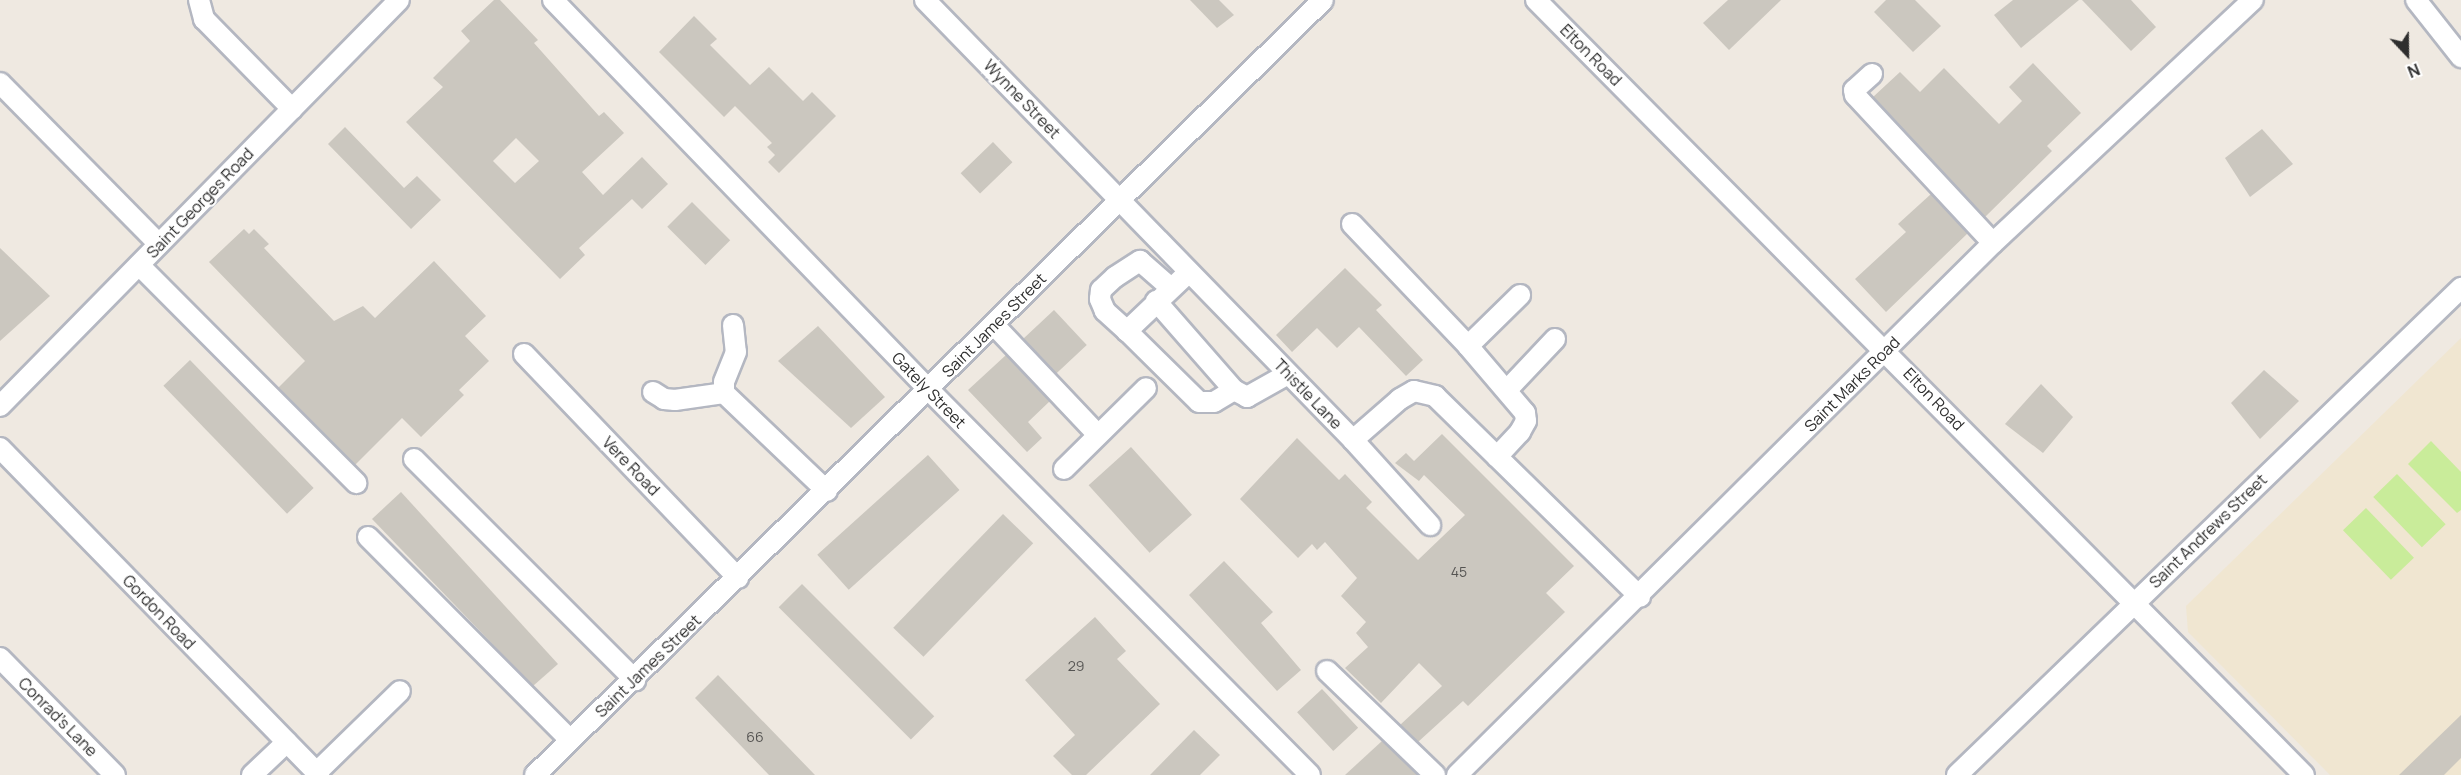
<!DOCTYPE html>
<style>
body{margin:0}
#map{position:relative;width:2461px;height:775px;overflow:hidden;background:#efe9e1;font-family:Manrope,sans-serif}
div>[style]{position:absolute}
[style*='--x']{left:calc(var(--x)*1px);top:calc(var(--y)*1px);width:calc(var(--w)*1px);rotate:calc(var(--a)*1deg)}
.education>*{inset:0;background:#f0e6d1}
.pitch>*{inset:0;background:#c9ec9a;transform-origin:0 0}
.building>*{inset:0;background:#cbc7bf;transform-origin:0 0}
.roads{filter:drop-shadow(2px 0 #b4b7c1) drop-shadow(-2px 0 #b4b7c1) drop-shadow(0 2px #b4b7c1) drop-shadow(0 -2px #b4b7c1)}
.minor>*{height:20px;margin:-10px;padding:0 10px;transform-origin:10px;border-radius:10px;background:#fff}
span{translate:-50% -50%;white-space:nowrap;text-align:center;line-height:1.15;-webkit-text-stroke:4.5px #fff;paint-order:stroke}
.number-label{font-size:14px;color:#555452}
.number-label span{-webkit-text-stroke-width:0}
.street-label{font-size:16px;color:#2e2e2e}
.north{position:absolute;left:2377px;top:24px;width:60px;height:60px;-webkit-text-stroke:4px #fff;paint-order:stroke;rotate:158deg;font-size:16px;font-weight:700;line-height:24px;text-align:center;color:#2e2e2e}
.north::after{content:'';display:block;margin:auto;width:21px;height:27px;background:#2e2e2e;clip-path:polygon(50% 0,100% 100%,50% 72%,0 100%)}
</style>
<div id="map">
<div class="education">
<div style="clip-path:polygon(2461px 338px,2461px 775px,2330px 775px,2188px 632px,2186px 606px)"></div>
</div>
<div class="pitch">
<div style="clip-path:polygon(2431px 441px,2461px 472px,2461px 510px,2457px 513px,2408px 464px)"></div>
<div style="left:2397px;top:474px;width:70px;height:33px;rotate:46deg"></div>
<div style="left:2366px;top:508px;width:69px;height:32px;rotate:46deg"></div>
</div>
<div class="building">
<div style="clip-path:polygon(evenodd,494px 0,500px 0,538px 40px,534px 43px,599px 116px,604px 112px,624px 133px,582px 172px,603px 195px,642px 157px,668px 184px,642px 209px,632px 199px,579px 248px,585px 255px,560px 279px,406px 122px,443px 87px,433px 78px,470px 41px,461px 31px,494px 0,516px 138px,539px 161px,515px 183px,493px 161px,516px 138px)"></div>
<div style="clip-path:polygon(1190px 0,1219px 0,1234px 15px,1217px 28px)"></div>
<div style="clip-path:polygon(1728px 0,1781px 0,1729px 50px,1703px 23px)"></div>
<div style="clip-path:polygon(1886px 0,1915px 0,1941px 26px,1913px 52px,1874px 12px)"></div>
<div style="clip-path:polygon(2013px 0,2079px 0,2021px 48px,1994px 15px)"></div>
<div style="clip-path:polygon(2082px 0,2131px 0,2156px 27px,2131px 51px)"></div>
<div style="clip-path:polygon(694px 16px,717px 39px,710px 45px,750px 85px,769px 67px,803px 101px,812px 92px,836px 116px,779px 173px,768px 162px,775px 155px,767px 147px,772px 143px,735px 106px,724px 117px,659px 52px)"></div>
<div style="clip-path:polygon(2033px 63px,2081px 113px,2047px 146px,2052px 151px,1985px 217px,1873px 97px,1900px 72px,1920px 92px,1944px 68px,1999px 124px,2022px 101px,2009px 87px)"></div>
<div style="clip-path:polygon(345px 127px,404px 188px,417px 176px,441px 200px,411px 229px,328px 144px)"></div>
<div style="clip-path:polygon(2262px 129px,2293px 164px,2250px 197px,2225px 158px)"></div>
<div style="left:993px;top:142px;width:28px;height:45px;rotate:46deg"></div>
<div style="clip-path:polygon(1931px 194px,1968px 233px,1886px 312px,1855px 279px,1906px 232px,1898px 224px)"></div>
<div style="left:692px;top:202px;width:54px;height:35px;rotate:45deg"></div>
<div style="clip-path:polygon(244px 229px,249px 234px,254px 229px,269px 244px,264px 248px,334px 321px,363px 306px,375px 318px,434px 261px,486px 316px,465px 336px,489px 361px,459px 390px,464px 395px,421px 437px,402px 418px,355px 465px,278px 388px,305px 361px,209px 262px)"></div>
<div style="clip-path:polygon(0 248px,50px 296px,0 341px)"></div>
<div style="clip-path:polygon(1345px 268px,1382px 305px,1376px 310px,1423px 360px,1406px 376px,1359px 327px,1337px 348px,1317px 328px,1292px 352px,1276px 335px)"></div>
<div style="left:1054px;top:310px;width:48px;height:42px;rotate:47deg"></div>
<div style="clip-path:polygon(818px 326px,885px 397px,851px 428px,778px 361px)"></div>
<div style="clip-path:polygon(1006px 355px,1050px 401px,1028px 422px,1042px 438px,1027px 452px,968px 390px)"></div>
<div style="left:190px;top:360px;width:178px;height:37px;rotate:46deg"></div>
<div style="clip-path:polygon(2264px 370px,2299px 401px,2260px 439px,2231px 403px)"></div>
<div style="clip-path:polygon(2041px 384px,2073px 417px,2043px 453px,2005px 424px)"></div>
<div style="clip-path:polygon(1442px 434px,1574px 566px,1546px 593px,1565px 612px,1468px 706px,1463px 701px,1418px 742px,1400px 725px,1442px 686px,1419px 663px,1381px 703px,1345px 668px,1368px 647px,1356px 633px,1366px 622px,1341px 596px,1357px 578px,1325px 542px,1317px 550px,1312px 544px,1298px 558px,1240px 499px,1297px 438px,1339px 480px,1345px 474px,1372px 502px,1366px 508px,1418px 560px,1465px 515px,1424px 475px,1419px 481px,1395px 463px,1406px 453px,1414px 461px)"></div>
<div style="left:1131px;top:447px;width:91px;height:57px;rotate:48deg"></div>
<div style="left:928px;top:455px;width:47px;height:149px;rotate:48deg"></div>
<div style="clip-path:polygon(401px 492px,558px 664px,533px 686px,372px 519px)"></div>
<div style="left:1003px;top:514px;width:42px;height:158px;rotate:44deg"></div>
<div style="clip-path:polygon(1224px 561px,1273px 612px,1261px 623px,1301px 670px,1277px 691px,1189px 595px)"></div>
<div style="left:802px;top:584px;width:187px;height:33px;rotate:45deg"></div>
<div style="clip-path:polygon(1095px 617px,1126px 651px,1117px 659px,1160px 704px,1086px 775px,1072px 775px,1053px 756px,1075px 735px,1025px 680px)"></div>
<div style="clip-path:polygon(718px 675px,815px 775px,769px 775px,695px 698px)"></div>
<div style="left:1322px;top:689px;width:53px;height:34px;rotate:47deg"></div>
<div style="clip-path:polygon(2461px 715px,2461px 758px,2444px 775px,2399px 775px)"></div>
<div style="clip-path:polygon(1194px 730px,1220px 755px,1200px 775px,1150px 775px)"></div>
<div style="clip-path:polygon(1382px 741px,1418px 775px,1345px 775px)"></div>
</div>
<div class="roads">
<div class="minor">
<div style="--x:199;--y:0;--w:20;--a:75"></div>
<div style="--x:204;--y:19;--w:126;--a:45.6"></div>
<div style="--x:553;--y:0;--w:543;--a:46.04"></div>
<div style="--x:930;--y:391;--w:540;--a:45.3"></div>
<div style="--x:925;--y:0;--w:614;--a:45.79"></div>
<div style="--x:1353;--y:440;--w:115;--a:47.8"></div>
<div style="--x:1536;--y:0;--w:1091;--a:45.26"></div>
<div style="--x:2416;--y:0;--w:73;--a:51.7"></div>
<div style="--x:1872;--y:74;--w:24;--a:138"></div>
<div style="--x:1854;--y:90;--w:5;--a:79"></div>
<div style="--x:1855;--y:95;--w:202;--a:47"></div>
<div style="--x:0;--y:83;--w:226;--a:45.4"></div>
<div style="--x:1352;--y:224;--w:168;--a:46.4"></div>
<div style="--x:1468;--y:346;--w:88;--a:49.6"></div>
<div style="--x:1525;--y:413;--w:8;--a:83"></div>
<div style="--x:1526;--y:421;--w:13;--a:119"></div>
<div style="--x:1520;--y:432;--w:34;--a:133"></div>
<div style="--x:139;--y:265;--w:308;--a:45.1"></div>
<div style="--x:1189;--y:272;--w:86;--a:136.4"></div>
<div style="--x:1127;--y:331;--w:101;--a:44.6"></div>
<div style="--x:1199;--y:402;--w:15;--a:0"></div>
<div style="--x:1214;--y:402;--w:23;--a:-31"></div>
<div style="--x:1156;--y:301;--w:118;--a:48.8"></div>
<div style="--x:1234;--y:390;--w:15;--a:28"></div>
<div style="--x:1247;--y:397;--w:47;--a:-29.3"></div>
<div style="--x:733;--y:325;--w:27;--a:84"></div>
<div style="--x:736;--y:352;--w:32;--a:112"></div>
<div style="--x:724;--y:382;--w:11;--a:90"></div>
<div style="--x:724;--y:393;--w:142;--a:43.6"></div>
<div style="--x:994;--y:325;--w:151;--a:46.6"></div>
<div style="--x:1127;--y:331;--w:30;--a:-138"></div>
<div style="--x:1105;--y:311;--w:13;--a:-113"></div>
<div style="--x:1100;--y:299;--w:9;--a:-84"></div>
<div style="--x:1101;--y:290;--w:19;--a:-43"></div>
<div style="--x:1115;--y:277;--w:30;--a:-33"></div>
<div style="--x:1140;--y:261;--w:41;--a:41.1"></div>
<div style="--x:1468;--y:346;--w:73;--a:-44.4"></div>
<div style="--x:524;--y:354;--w:310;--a:46.3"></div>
<div style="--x:1507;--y:390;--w:70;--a:-46.7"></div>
<div style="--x:653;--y:392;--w:13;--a:32"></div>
<div style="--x:664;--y:399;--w:11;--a:5"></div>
<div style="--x:675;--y:400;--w:49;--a:-8.1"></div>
<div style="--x:0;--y:406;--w:569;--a:-45.5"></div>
<div style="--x:1353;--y:440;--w:62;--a:-41.1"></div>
<div style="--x:1400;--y:399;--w:16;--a:-30"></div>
<div style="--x:1414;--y:391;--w:22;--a:13"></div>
<div style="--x:1435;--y:396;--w:287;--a:44.4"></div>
<div style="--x:0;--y:448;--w:457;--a:45.7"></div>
<div style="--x:414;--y:459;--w:313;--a:45"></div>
<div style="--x:1064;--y:469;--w:115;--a:-44.6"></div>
<div style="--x:368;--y:537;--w:286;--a:45.1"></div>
<div style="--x:0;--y:658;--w:164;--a:45.5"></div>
<div style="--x:1327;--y:671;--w:150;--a:43.9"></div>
<div style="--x:316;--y:773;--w:117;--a:-44.3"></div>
<div style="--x:252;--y:775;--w:48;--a:-43.3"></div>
<div style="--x:535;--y:775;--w:1105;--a:-44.52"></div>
<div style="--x:1457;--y:775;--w:755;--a:-44.79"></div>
<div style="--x:1993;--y:243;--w:356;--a:-43.1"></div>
<div style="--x:1957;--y:775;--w:701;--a:-44.02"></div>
</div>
</div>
<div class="number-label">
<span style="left:1459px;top:572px">45</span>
<span style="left:1076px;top:666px">29</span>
<span style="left:755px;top:737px">66</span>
</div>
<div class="street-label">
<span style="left:1591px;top:55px;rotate:45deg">Elton Road</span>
<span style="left:1022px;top:99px;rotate:46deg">Wynne Street</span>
<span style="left:200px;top:203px;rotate:-46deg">Saint Georges Road</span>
<span style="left:994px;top:325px;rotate:-45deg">Saint James Street</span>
<span style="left:1852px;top:384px;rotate:-45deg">Saint Marks Road</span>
<span style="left:929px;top:390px;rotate:46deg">Gately Street</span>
<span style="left:1308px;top:394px;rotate:46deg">Thistle Lane</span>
<span style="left:1934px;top:399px;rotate:46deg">Elton Road</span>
<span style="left:631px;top:466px;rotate:46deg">Vere Road</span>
<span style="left:2208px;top:531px;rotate:-44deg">Saint Andrews Street</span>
<span style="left:159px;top:612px;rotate:46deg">Gordon Road</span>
<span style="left:648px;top:666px;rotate:-44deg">Saint James Street</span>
<span style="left:58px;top:717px;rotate:45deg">Conrad's Lane</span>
</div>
<div class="north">N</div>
</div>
